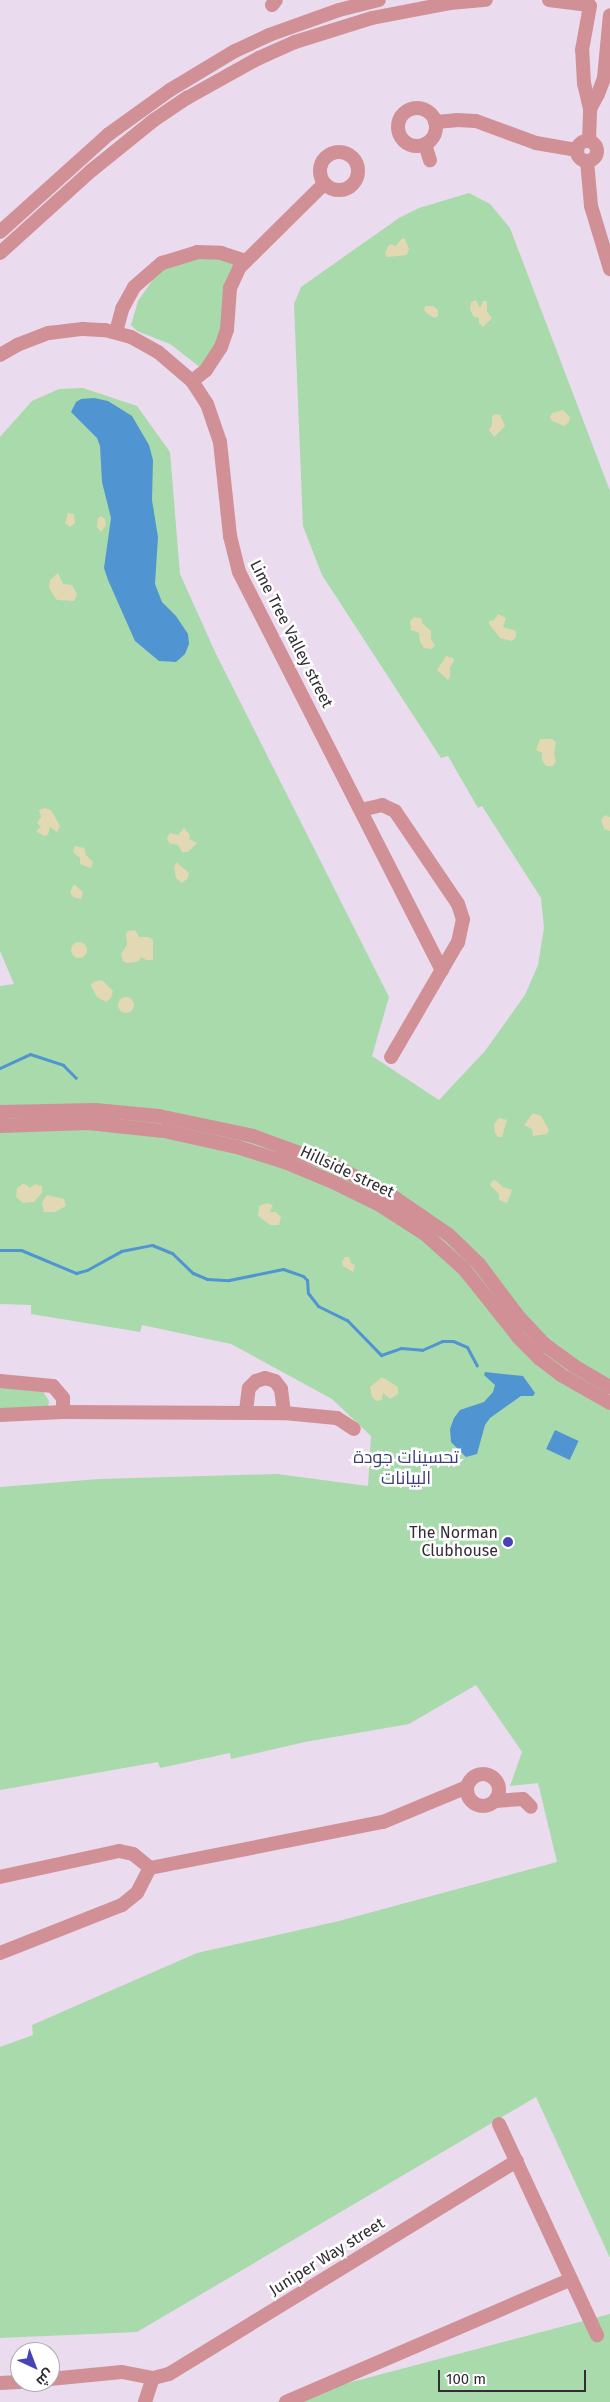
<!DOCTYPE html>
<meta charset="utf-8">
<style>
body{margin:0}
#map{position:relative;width:610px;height:2402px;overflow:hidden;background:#ebdbee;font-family:"Fira Sans",Cairo,sans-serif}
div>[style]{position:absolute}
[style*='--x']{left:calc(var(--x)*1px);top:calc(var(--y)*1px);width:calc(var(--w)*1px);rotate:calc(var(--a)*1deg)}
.green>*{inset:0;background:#a8daab}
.sand>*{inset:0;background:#e2d8b3}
.round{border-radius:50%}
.water>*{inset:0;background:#5194d2;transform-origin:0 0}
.stream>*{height:3px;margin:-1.5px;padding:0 1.5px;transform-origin:1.5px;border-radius:1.5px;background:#5194d2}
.minor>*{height:14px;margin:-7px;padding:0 7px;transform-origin:7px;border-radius:7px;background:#d19095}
.minor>.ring{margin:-7px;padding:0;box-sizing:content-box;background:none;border:14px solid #d19095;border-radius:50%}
.dots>*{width:14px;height:14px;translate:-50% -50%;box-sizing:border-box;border:2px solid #fff;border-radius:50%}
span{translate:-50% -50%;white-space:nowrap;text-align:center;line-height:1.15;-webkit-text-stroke:5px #fff;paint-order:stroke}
.street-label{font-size:16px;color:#322c34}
.poi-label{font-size:16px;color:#322c34}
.right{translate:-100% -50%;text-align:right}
.neighbourhood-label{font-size:18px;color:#3b3e7a}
.north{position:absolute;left:10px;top:2342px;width:50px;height:50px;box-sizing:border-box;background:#fff;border:1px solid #adabae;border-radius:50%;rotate:137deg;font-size:14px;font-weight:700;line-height:20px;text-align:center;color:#322c34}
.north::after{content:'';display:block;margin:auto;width:18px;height:22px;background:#4842b8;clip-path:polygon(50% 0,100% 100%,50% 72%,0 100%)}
.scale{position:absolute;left:438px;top:2370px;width:148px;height:22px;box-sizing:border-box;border:2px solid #322c34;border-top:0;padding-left:6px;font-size:15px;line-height:18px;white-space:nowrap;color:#322c34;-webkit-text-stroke:4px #fff;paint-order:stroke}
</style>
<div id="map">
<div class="green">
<div style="clip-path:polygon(469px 193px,490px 204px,510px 228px,610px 491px,610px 2258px,536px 2097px,137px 2332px,0 2338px,0 2047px,33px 2035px,32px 2025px,197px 1953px,339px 1921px,557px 1862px,538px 1783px,510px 1786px,522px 1752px,476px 1685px,409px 1724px,305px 1742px,231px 1759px,230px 1753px,160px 1768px,158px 1762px,0 1790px,0 1487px,99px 1479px,277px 1474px,368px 1486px,371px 1436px,332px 1399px,231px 1344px,142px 1325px,140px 1332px,31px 1314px,31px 1305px,0 1304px,0 986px,14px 984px,0 951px,0 437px,32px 401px,59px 389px,83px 388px,137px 406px,170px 452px,180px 574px,216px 654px,389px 997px,372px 1056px,439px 1100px,485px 1051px,525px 995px,538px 965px,544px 928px,541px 898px,482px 806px,478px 808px,448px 756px,441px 758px,322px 575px,303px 526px,294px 304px,301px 287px,399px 218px,419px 208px)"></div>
<div style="clip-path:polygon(201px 251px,244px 262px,222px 341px,201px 368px,170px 344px,137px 331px,131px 325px,138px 301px,156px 275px,173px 261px)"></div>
<div style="clip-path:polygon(0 1384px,42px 1390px,49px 1401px,48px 1409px,0 1412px)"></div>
<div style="clip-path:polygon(610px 2314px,610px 2402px,276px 2402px)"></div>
</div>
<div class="sand">
<div style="clip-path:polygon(402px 238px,405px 239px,409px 249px,407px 255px,387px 257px,385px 254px,388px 246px,391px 244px,396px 246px)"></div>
<div style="clip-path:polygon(476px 300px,480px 308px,483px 301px,487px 301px,487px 312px,492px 318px,483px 327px,479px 323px,479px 318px,474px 317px,470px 310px,471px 302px)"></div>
<div style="clip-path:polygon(426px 306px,433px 306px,438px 310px,438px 316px,434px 318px,425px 312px,424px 308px)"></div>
<div style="clip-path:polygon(563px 410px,570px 417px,569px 422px,564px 426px,552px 421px,550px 417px,552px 413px)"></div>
<div style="clip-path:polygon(495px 414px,500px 415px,505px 426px,494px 437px,489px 430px,492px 425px,492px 416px)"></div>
<div style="clip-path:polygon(68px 513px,74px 514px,75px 523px,70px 527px,65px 523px)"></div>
<div style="clip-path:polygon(101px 516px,105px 519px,106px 525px,101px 532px,97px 527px,98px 518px)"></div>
<div style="clip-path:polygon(58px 573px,63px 584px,72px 585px,77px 594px,74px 601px,57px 600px,52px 593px,49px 587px,50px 580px)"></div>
<div style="clip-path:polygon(498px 614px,506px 618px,503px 627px,516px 631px,516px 637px,512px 641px,500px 638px,489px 624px,489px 621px,494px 620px)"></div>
<div style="clip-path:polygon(414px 617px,421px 618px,423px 624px,431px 631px,431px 639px,435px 645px,432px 649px,424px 648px,420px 642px,419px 633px,411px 630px,410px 621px)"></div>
<div style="clip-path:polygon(446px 656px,453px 658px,454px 661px,450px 667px,450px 677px,448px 680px,437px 670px)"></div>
<div style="clip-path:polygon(540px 739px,552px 739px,556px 742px,554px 754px,556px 762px,553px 766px,546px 766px,542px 760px,542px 753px,536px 750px)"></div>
<div style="clip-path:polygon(45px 808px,51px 810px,60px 826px,57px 832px,50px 827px,48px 835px,44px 836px,36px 831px,41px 827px,37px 823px,41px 817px,39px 810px)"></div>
<div style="clip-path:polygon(605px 815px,610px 817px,610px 831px,604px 829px,601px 820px)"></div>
<div style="clip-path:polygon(184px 828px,190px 835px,189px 839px,197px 843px,188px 852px,182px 852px,178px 845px,169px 843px,167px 838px,170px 833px,178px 835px)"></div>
<div style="clip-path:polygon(75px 846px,84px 848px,86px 855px,93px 862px,91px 868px,80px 864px,80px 858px,73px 852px)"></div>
<div style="clip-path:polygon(176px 862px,189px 873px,188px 878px,182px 883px,176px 878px,174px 868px)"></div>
<div style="clip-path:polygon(74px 884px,83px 892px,81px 899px,73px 897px,70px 892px)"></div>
<div style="clip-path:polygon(135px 930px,139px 937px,149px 937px,153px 940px,153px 960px,146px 960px,141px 957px,139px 961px,135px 962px,127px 963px,123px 961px,121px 954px,127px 945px,126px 934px,128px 931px)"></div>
<div class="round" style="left:71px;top:942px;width:16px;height:16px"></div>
<div style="clip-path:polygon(102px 980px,113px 991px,111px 998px,106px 1002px,97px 997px,91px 986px,93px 982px)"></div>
<div class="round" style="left:118px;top:997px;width:16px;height:16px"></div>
<div style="clip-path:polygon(533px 1113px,541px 1116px,549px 1130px,547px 1134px,533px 1136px,532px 1129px,524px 1125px)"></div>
<div style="clip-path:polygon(499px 1118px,507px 1120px,502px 1137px,498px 1137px,495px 1133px,494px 1124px)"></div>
<div style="clip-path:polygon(495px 1180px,503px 1187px,512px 1190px,507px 1203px,499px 1200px,499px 1194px,490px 1185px,492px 1181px)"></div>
<div style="clip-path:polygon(24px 1183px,30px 1188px,35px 1184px,42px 1186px,42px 1193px,34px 1202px,23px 1203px,16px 1197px,17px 1188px)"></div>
<div style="clip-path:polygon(47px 1195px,64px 1199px,66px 1206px,55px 1212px,44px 1212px,42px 1202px)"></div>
<div style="clip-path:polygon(266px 1203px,273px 1205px,270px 1212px,276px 1212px,281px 1217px,279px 1225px,270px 1225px,258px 1216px,259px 1206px)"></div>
<div style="clip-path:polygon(345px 1257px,349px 1257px,351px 1263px,355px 1265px,353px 1272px,343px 1266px,342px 1262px)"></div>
<div style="clip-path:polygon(382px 1377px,398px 1387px,398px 1394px,390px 1399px,383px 1393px,382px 1400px,376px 1401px,372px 1397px,370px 1387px)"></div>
</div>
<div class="water">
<div style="clip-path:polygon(94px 398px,108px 401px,132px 416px,149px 445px,153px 460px,152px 500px,158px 537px,155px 584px,162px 602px,176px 616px,188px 634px,189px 644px,185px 654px,176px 662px,159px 661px,135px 641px,108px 580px,104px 568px,111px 518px,102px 482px,100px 446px,97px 438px,71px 412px,76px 402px,81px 399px)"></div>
<div style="clip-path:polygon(485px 1372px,523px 1376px,535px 1393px,533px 1396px,521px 1396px,490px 1418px,485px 1425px,477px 1454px,466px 1457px,451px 1442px,450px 1429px,454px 1418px,460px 1410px,484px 1402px,493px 1392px,495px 1385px,484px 1375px)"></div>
<div style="left:555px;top:1430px;width:26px;height:21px;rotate:25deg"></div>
</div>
<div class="stream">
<div style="--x:0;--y:1068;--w:33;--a:-25"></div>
<div style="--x:30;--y:1054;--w:35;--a:18"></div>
<div style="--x:63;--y:1065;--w:18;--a:45"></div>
<div style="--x:0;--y:1250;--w:21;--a:0"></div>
<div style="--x:21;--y:1250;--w:60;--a:22.7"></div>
<div style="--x:76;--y:1273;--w:11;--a:-15"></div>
<div style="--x:87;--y:1270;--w:39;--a:-29"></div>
<div style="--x:121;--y:1251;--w:32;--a:-11"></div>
<div style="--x:152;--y:1245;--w:22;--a:22"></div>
<div style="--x:172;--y:1253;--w:29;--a:44"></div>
<div style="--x:193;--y:1273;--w:15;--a:23"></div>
<div style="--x:207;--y:1279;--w:22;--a:3"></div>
<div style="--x:229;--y:1280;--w:55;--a:-11.5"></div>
<div style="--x:283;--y:1269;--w:21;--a:19"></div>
<div style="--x:303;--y:1276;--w:6;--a:45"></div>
<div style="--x:307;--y:1280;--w:13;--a:86"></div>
<div style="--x:308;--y:1293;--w:16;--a:52"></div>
<div style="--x:318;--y:1306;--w:32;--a:26"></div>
<div style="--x:347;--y:1320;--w:49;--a:45.8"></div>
<div style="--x:381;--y:1355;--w:21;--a:-19"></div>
<div style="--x:401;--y:1348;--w:21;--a:5"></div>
<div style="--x:422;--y:1350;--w:22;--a:-24"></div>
<div style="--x:442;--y:1341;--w:11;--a:0"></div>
<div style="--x:453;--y:1341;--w:15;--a:23"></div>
<div style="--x:467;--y:1347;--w:21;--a:62"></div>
</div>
<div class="minor">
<div style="--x:549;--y:0;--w:40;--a:7.1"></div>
<div style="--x:272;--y:5;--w:6;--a:-51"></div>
<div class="ring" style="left:398px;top:108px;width:24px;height:24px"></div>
<div style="--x:590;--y:109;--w:17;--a:-62"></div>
<div style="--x:598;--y:94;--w:17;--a:-69"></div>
<div style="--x:604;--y:78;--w:63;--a:-84.6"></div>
<div style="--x:435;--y:122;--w:21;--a:-5"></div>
<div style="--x:456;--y:120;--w:20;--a:3"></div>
<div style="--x:476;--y:121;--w:64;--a:20.1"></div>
<div style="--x:536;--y:143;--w:42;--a:9.7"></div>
<div style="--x:589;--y:141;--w:32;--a:-88"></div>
<div style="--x:590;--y:109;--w:26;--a:-103"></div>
<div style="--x:584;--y:84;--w:34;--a:-93"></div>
<div style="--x:582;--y:50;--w:45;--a:-79.7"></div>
<div class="ring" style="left:577px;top:141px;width:6px;height:6px"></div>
<div style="--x:425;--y:144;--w:17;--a:73"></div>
<div class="ring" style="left:320px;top:152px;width:24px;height:24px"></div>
<div style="--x:587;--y:161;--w:45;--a:84.9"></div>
<div style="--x:591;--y:206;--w:66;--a:73.2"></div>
<div style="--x:0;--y:232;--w:147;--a:-42"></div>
<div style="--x:109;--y:134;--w:75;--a:-35.8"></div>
<div style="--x:170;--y:90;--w:76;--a:-31"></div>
<div style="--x:235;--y:51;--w:38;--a:-25"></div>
<div style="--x:269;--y:35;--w:74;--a:-19.7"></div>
<div style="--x:339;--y:10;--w:41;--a:-14"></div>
<div style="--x:0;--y:253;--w:124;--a:-42.1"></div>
<div style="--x:92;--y:170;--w:80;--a:-38.9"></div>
<div style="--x:154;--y:120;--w:40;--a:-34"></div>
<div style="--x:187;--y:98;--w:82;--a:-29.1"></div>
<div style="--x:259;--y:58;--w:39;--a:-24"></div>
<div style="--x:295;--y:42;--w:81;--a:-17.3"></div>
<div style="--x:372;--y:18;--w:79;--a:-10.9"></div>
<div style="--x:450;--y:3;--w:36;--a:-5"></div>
<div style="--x:116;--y:332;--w:24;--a:-75"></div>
<div style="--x:122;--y:309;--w:25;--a:-61"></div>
<div style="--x:134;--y:287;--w:37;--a:-41"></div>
<div style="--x:162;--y:263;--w:37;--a:-17"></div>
<div style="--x:197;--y:252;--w:24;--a:2"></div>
<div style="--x:221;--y:253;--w:25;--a:18"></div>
<div style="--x:0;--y:355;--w:20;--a:-30"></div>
<div style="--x:17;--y:345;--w:34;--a:-21"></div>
<div style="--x:49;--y:333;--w:34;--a:-7"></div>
<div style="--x:83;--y:329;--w:22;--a:3"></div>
<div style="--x:105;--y:330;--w:27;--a:15"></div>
<div style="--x:131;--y:337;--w:31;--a:29"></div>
<div style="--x:158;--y:352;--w:45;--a:40.5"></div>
<div style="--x:192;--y:381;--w:27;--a:57"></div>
<div style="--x:207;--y:404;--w:40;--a:71.1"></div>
<div style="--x:220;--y:442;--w:95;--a:83.9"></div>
<div style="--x:230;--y:536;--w:37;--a:76"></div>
<div style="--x:239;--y:572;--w:447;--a:63"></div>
<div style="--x:192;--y:381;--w:18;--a:-38"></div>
<div style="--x:206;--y:370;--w:27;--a:-57"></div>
<div style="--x:221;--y:347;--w:18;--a:-71"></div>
<div style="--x:227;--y:330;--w:42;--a:-85.9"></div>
<div style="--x:230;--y:288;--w:23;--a:-65"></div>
<div style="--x:240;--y:267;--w:118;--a:-44.7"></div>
<div style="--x:361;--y:810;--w:22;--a:-13"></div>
<div style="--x:382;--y:805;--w:14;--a:25"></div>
<div style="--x:395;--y:811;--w:112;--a:55.9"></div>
<div style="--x:458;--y:904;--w:16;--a:72"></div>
<div style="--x:463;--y:919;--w:24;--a:102"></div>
<div style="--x:458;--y:942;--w:133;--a:120.2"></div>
<div style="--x:0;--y:1112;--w:95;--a:-1.2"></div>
<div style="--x:95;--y:1110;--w:64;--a:5.4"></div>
<div style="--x:159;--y:1116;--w:96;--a:12"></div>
<div style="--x:253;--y:1136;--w:87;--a:20.1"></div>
<div style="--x:335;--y:1166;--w:68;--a:28.1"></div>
<div style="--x:395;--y:1198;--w:65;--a:34.4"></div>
<div style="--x:449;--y:1235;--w:42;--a:44"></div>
<div style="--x:479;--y:1264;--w:65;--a:53.1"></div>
<div style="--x:518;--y:1316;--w:38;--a:47"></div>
<div style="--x:544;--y:1344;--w:37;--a:36"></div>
<div style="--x:574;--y:1366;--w:42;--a:30.3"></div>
<div style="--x:0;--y:1126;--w:88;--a:-2"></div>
<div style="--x:88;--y:1123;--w:76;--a:6"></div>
<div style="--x:164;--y:1131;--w:75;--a:12.4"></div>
<div style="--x:237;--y:1147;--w:50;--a:17.4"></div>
<div style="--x:285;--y:1162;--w:52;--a:22.6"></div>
<div style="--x:333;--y:1182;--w:52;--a:26.1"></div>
<div style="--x:380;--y:1205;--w:54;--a:32.8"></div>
<div style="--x:425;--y:1234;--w:52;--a:41.9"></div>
<div style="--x:464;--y:1269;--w:88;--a:51.4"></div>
<div style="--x:519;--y:1338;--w:30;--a:45"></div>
<div style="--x:540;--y:1359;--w:26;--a:37"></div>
<div style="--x:561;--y:1375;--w:56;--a:29.7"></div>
<div style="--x:0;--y:1381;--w:53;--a:5.4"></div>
<div style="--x:53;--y:1386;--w:16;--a:50"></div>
<div style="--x:63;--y:1398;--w:14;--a:90"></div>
<div style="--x:246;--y:1411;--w:23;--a:-83"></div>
<div style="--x:249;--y:1388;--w:10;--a:-45"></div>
<div style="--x:256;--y:1381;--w:9;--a:-18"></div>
<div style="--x:265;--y:1378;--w:10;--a:17"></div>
<div style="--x:275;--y:1381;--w:10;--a:53"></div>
<div style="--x:281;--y:1389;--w:24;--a:83"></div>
<div style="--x:0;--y:1415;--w:63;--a:-2.7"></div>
<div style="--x:63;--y:1412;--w:221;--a:0.3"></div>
<div style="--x:284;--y:1413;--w:53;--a:5.4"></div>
<div style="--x:337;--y:1418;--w:20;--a:33"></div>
<div class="ring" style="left:467px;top:1774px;width:18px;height:18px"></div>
<div style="--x:495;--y:1801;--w:28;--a:-4"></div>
<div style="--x:523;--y:1799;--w:11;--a:45"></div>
<div style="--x:150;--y:1868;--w:237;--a:-11.2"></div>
<div style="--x:383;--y:1822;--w:91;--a:-22.6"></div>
<div style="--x:0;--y:1877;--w:122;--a:-12.3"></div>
<div style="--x:119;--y:1851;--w:14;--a:12"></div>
<div style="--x:133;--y:1854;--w:22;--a:39"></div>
<div style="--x:0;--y:1953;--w:131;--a:-21.5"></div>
<div style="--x:122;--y:1905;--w:19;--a:-39"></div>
<div style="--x:137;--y:1893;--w:28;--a:-63"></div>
<div style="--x:499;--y:2124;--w:233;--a:65.1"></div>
<div style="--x:50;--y:2379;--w:72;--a:-5.6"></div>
<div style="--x:122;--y:2372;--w:32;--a:11"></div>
<div style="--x:153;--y:2378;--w:16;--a:-14"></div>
<div style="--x:169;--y:2374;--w:408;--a:-31.5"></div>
<div style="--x:0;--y:2383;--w:20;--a:-3"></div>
<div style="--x:145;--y:2402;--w:25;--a:-72"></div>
<div style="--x:286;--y:2402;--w:310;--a:-23.3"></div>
</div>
<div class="dots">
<div style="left:508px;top:1542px;background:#4842b8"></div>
</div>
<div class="street-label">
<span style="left:291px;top:634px;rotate:63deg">Lime Tree Valley street</span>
<span style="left:347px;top:1172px;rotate:25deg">Hillside street</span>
<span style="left:327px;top:2257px;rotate:-32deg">Juniper Way street</span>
</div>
<div class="poi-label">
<span class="right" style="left:498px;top:1542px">The Norman<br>Clubhouse</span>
</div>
<div class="neighbourhood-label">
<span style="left:406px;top:1468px">تحسينات جودة<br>البيانات</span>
</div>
<div class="north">ش</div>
<div class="scale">100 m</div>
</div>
